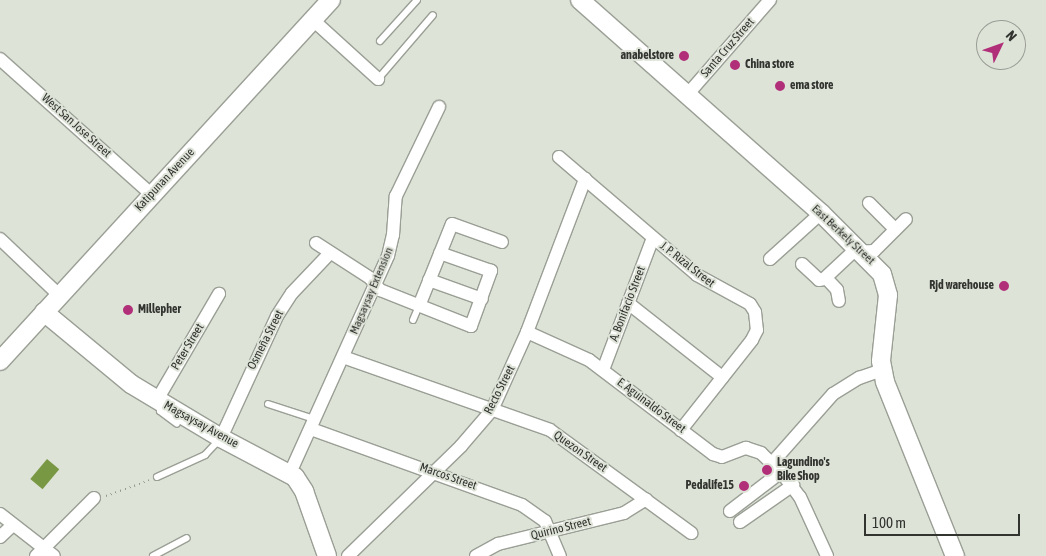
<!DOCTYPE html>
<meta charset="utf-8">
<style>
body{margin:0}
#map{position:relative;width:1046px;height:556px;overflow:hidden;background:#dee3d8;font-family:"Asap Condensed",sans-serif}
div>[style]{position:absolute}
[style*='--x']{left:calc(var(--x)*1px);top:calc(var(--y)*1px);width:calc(var(--w)*1px);rotate:calc(var(--a)*1deg)}
.water>*{inset:0;background:#799844;transform-origin:0 0}
.path>*{height:2px;margin-top:-1px;transform-origin:0;background:repeating-linear-gradient(90deg,#93978f 0 1px,transparent 0 5px)}
.roads{filter:drop-shadow(1px 0 #9a9f95) drop-shadow(-1px 0 #9a9f95) drop-shadow(0 1px #9a9f95) drop-shadow(0 -1px #9a9f95)}
.lane>*{height:6px;margin:-3px;padding:0 3px;transform-origin:3px;border-radius:3px;background:#fff}
.street>*{height:12px;margin:-6px;padding:0 6px;transform-origin:6px;border-radius:6px;background:#fff}
.secondary>*{height:18px;margin:-9px;padding:0 9px;transform-origin:9px;border-radius:9px;background:#fff}
.dots>*{width:14px;height:14px;translate:-50% -50%;box-sizing:border-box;border:2px solid #dee3d8;border-radius:50%}
span{translate:-50% -50%;white-space:nowrap;text-align:center;line-height:1.15;-webkit-text-stroke:4px #dee3d8;paint-order:stroke}
.street-label{font-size:12px;color:#323430}
.poi-label{font-size:12px;color:#323430;font-weight:700}
.right{translate:-100% -50%;text-align:right}
.left{translate:0 -50%;text-align:left}
.north{position:absolute;left:976px;top:20px;width:50px;height:50px;box-sizing:border-box;background:#dee3d8;border:1px solid #999d95;border-radius:50%;rotate:48deg;font-size:14px;font-weight:700;line-height:20px;text-align:center;color:#323430}
.north::after{content:'';display:block;margin:auto;width:18px;height:22px;background:#b12f79;clip-path:polygon(50% 0,100% 100%,50% 72%,0 100%)}
.scale{position:absolute;left:864px;top:514px;width:156px;height:22px;box-sizing:border-box;border:2px solid #323430;border-top:0;padding-left:6px;font-size:15px;line-height:18px;white-space:nowrap;color:#323430;-webkit-text-stroke:4px #dee3d8;paint-order:stroke}
</style>
<div id="map">
<div class="water">
<div style="left:47px;top:459px;width:16px;height:26px;rotate:40deg"></div>
</div>
<div class="path">
<div style="--x:106;--y:496;--w:47;--a:-20"></div>
</div>
<div class="roads">
<div class="lane">
<div style="--x:380;--y:41;--w:55;--a:-47.9"></div>
<div style="--x:378;--y:79;--w:84;--a:-49.3"></div>
<div style="--x:413;--y:320;--w:15;--a:-67"></div>
<div style="--x:268;--y:404;--w:48;--a:18.1"></div>
<div style="--x:160;--y:407;--w:4;--a:90"></div>
<div style="--x:160;--y:411;--w:21;--a:37"></div>
<div style="--x:157;--y:477;--w:53;--a:-24.6"></div>
<div style="--x:205;--y:455;--w:22;--a:-47"></div>
<div style="--x:153;--y:556;--w:38;--a:-28"></div>
</div>
<div class="street">
<div style="--x:313;--y:20;--w:88;--a:42.2"></div>
<div style="--x:0;--y:59;--w:204;--a:41.8"></div>
<div style="--x:687;--y:95;--w:126;--a:-48.9"></div>
<div style="--x:559;--y:157;--w:182;--a:40.5"></div>
<div style="--x:697;--y:275;--w:60;--a:28.7"></div>
<div style="--x:750;--y:304;--w:9;--a:58"></div>
<div style="--x:755;--y:312;--w:18;--a:84"></div>
<div style="--x:757;--y:330;--w:11;--a:117"></div>
<div style="--x:752;--y:340;--w:115;--a:128.3"></div>
<div style="--x:869;--y:203;--w:37;--a:45"></div>
<div style="--x:0;--y:239;--w:81;--a:43.5"></div>
<div style="--x:316;--y:243;--w:64;--a:32.9"></div>
<div style="--x:370;--y:278;--w:16;--a:50"></div>
<div style="--x:380;--y:290;--w:98;--a:21.6"></div>
<div style="--x:471;--y:326;--w:59;--a:-70"></div>
<div style="--x:491;--y:271;--w:54;--a:-160.6"></div>
<div style="--x:770;--y:259;--w:69;--a:-42"></div>
<div style="--x:802;--y:264;--w:23;--a:43"></div>
<div style="--x:819;--y:280;--w:5;--a:-11"></div>
<div style="--x:824;--y:279;--w:40;--a:-43"></div>
<div style="--x:853;--y:252;--w:21;--a:-3"></div>
<div style="--x:874;--y:251;--w:45;--a:-45"></div>
<div style="--x:826;--y:278;--w:16;--a:47"></div>
<div style="--x:837;--y:290;--w:11;--a:80"></div>
<div style="--x:429;--y:280;--w:56;--a:19.7"></div>
<div style="--x:628;--y:303;--w:120;--a:38.2"></div>
<div style="--x:419;--y:306;--w:88;--a:-68.1"></div>
<div style="--x:452;--y:224;--w:53;--a:19.8"></div>
<div style="--x:527;--y:332;--w:68;--a:24.3"></div>
<div style="--x:589;--y:360;--w:156;--a:37.2"></div>
<div style="--x:713;--y:454;--w:9;--a:18"></div>
<div style="--x:722;--y:457;--w:26;--a:-21"></div>
<div style="--x:746;--y:448;--w:16;--a:18"></div>
<div style="--x:761;--y:453;--w:28;--a:44"></div>
<div style="--x:781;--y:472;--w:31;--a:53"></div>
<div style="--x:800;--y:497;--w:65;--a:65.4"></div>
<div style="--x:343;--y:357;--w:219;--a:19.4"></div>
<div style="--x:550;--y:430;--w:175;--a:36.1"></div>
<div style="--x:603;--y:370;--w:141;--a:-69.3"></div>
<div style="--x:157;--y:400;--w:123;--a:-59.7"></div>
<div style="--x:311;--y:429;--w:224;--a:19.8"></div>
<div style="--x:522;--y:505;--w:28;--a:35"></div>
<div style="--x:545;--y:521;--w:38;--a:67"></div>
<div style="--x:221;--y:438;--w:134;--a:-65.3"></div>
<div style="--x:277;--y:316;--w:27;--a:-57"></div>
<div style="--x:292;--y:293;--w:54;--a:-46.5"></div>
<div style="--x:772;--y:463;--w:92;--a:-48.5"></div>
<div style="--x:833;--y:394;--w:31;--a:-32"></div>
<div style="--x:859;--y:378;--w:24;--a:-19"></div>
<div style="--x:290;--y:473;--w:238;--a:-65.7"></div>
<div style="--x:388;--y:256;--w:22;--a:-77"></div>
<div style="--x:393;--y:235;--w:39;--a:-86"></div>
<div style="--x:396;--y:196;--w:99;--a:-64.2"></div>
<div style="--x:730;--y:511;--w:64;--a:-37.4"></div>
<div style="--x:0;--y:514;--w:68;--a:37.9"></div>
<div style="--x:740;--y:522;--w:65;--a:-34.9"></div>
<div style="--x:0;--y:537;--w:18;--a:-43"></div>
<div style="--x:36;--y:556;--w:82;--a:-45"></div>
<div style="--x:348;--y:556;--w:158;--a:-44.2"></div>
<div style="--x:461;--y:446;--w:48;--a:-49.3"></div>
<div style="--x:492;--y:410;--w:85;--a:-65.8"></div>
<div style="--x:527;--y:332;--w:164;--a:-69.2"></div>
<div style="--x:476;--y:556;--w:25;--a:-29"></div>
<div style="--x:498;--y:544;--w:130;--a:-13.8"></div>
<div style="--x:624;--y:513;--w:26;--a:-32"></div>
</div>
<div class="secondary">
<div style="--x:580;--y:0;--w:322;--a:41.5"></div>
<div style="--x:821;--y:213;--w:86;--a:45"></div>
<div style="--x:882;--y:274;--w:22;--a:74"></div>
<div style="--x:888;--y:295;--w:66;--a:96.1"></div>
<div style="--x:881;--y:361;--w:21;--a:79"></div>
<div style="--x:885;--y:382;--w:188;--a:68.1"></div>
<div style="--x:44;--y:312;--w:113;--a:39.6"></div>
<div style="--x:131;--y:384;--w:105;--a:31"></div>
<div style="--x:221;--y:438;--w:84;--a:27.8"></div>
<div style="--x:295;--y:477;--w:17;--a:57"></div>
<div style="--x:304;--y:491;--w:69;--a:70.5"></div>
<div style="--x:0;--y:361;--w:490;--a:-47.5"></div>
</div>
</div>
<div class="dots">
<div style="left:684px;top:56px;background:#b12f79"></div>
<div style="left:735px;top:65px;background:#b12f79"></div>
<div style="left:780px;top:86px;background:#b12f79"></div>
<div style="left:1004px;top:286px;background:#b12f79"></div>
<div style="left:128px;top:310px;background:#b12f79"></div>
<div style="left:767px;top:470px;background:#b12f79"></div>
<div style="left:744px;top:486px;background:#b12f79"></div>
</div>
<div class="street-label">
<span style="left:728px;top:48px;rotate:-49deg">Santa Cruz Street</span>
<span style="left:76px;top:126px;rotate:42deg">West San Jose Street</span>
<span style="left:165px;top:180px;rotate:-47deg">Katipunan Avenue</span>
<span style="left:843px;top:235px;rotate:43deg">East Berkely Street</span>
<span style="left:687px;top:265px;rotate:38deg">J. P. Rizal Street</span>
<span style="left:372px;top:291px;rotate:-67deg">Magsaysay Extension</span>
<span style="left:628px;top:304px;rotate:-69deg">A. Bonifacio Street</span>
<span style="left:266px;top:340px;rotate:-63deg">Osmeña Street</span>
<span style="left:188px;top:347px;rotate:-59deg">Peter Street</span>
<span style="left:500px;top:390px;rotate:-63deg">Recto Street</span>
<span style="left:651px;top:406px;rotate:37deg">E. Aguinaldo Street</span>
<span style="left:201px;top:425px;rotate:29deg">Magsaysay Avenue</span>
<span style="left:580px;top:452px;rotate:35deg">Quezon Street</span>
<span style="left:448px;top:477px;rotate:19deg">Marcos Street</span>
<span style="left:561px;top:529px;rotate:-14deg">Quirino Street</span>
</div>
<div class="poi-label">
<span class="right" style="left:674px;top:56px">anabelstore</span>
<span class="left" style="left:745px;top:65px">China store</span>
<span class="left" style="left:790px;top:86px">ema store</span>
<span class="right" style="left:994px;top:286px">Rjd warehouse</span>
<span class="left" style="left:138px;top:310px">Millepher</span>
<span class="left" style="left:777px;top:470px">Lagundino's<br>Bike Shop</span>
<span class="right" style="left:734px;top:486px">Pedalife15</span>
</div>
<div class="north">N</div>
<div class="scale">100 m</div>
</div>
